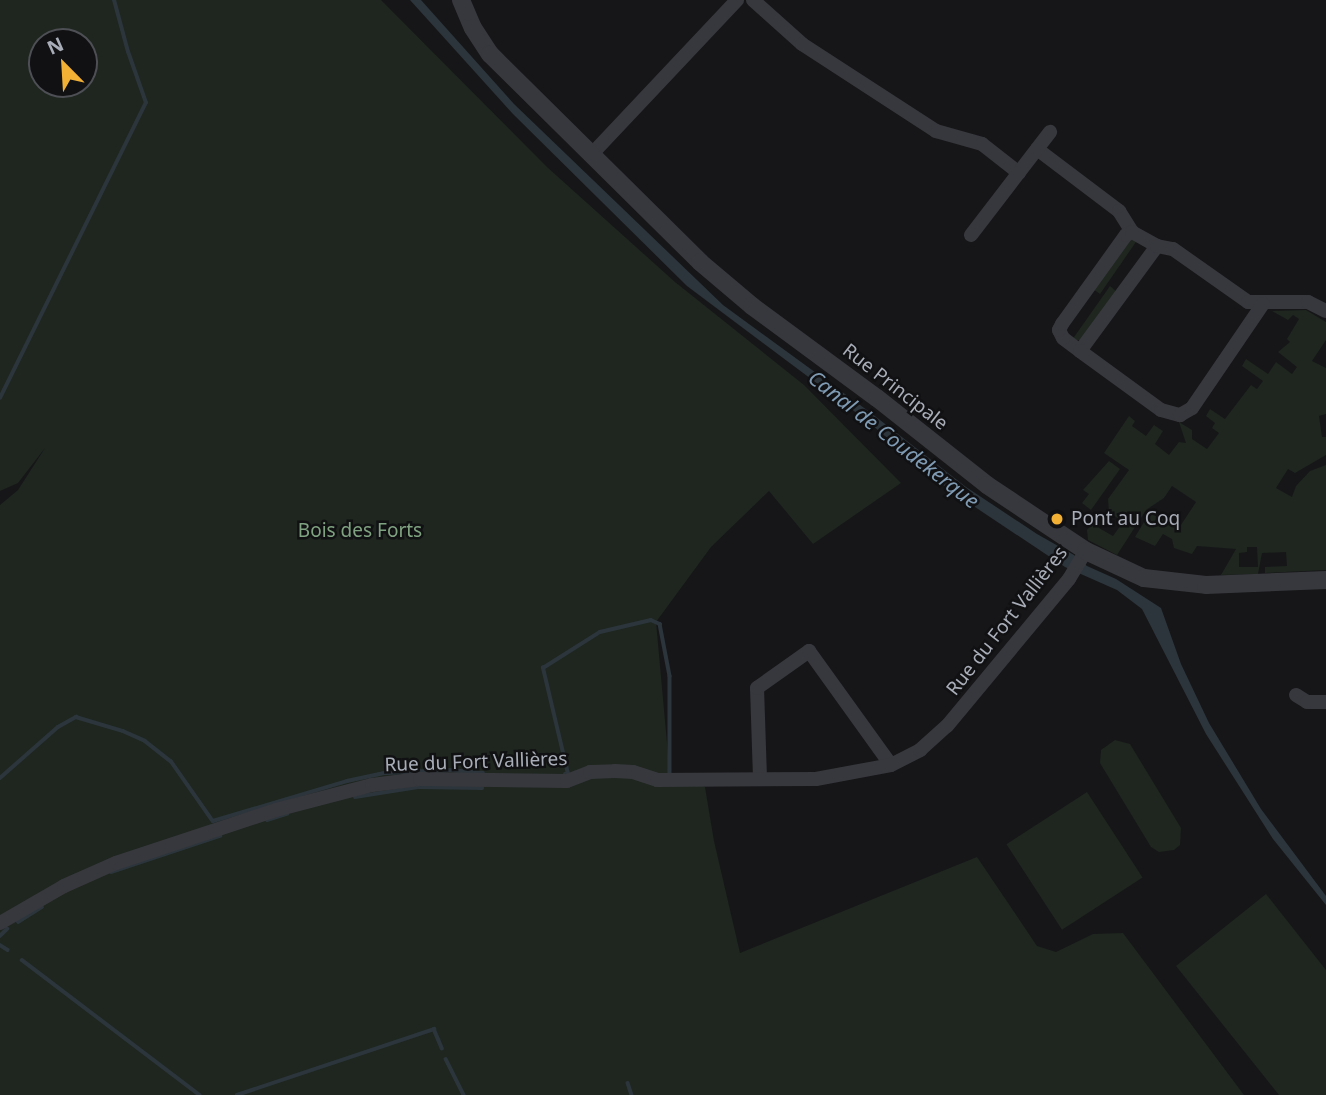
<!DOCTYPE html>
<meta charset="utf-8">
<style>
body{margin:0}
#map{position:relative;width:1326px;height:1095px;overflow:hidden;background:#161618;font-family:"Noto Sans",sans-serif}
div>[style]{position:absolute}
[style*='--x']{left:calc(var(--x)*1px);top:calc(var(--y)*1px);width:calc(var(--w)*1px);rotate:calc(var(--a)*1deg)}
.green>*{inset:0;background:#1e261f;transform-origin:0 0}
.water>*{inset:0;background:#2c353c}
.stream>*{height:3.5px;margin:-1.75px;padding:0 1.75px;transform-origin:1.75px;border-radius:1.75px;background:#2c353c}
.minor>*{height:14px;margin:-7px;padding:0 7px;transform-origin:7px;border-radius:7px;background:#37383d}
.tertiary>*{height:18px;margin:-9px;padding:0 9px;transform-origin:9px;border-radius:9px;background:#37383d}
.dots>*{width:19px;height:19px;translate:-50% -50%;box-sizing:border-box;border:4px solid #111113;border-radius:50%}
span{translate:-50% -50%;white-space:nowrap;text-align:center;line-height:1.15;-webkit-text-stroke:5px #111113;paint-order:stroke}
.street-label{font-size:19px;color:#a8adb8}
.poi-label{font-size:19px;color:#a8adb8}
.left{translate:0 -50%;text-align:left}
.park-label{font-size:19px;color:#7fa381}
.water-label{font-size:21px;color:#7f9bb3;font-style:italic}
.north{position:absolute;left:28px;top:28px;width:70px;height:70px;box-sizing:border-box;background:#111113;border:2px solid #4d4f55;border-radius:50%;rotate:336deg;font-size:19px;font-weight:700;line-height:28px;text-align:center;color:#a8adb8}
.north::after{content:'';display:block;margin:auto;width:24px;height:32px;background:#f2b134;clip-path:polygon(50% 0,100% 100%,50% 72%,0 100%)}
</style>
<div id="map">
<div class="green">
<div style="clip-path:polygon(evenodd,0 0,381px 0,547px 167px,675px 282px,804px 385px,901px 483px,813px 544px,769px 491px,711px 547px,656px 622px,670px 776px,705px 787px,714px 841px,740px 953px,977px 857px,1037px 946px,1056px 952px,1093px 934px,1123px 933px,1244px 1095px,0 1095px,0 505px,18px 490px,45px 448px,18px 483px,0 491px,0 0,42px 42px,84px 42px,84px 84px,42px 84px,42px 42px)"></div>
<div style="clip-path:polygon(1131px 239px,1138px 239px,1100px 294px,1093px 289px)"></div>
<div style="clip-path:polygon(1110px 286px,1117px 292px,1082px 340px,1072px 340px)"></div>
<div style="clip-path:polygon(evenodd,1306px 310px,1326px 322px,1326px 340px,1312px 361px,1326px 368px,1326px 414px,1319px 416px,1322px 437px,1326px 437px,1326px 455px,1295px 473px,1288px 469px,1276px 488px,1292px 497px,1296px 486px,1310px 471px,1326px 465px,1326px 570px,1265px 573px,1265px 567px,1287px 566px,1286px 552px,1262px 553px,1258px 574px,1221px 575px,1236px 549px,1197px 546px,1192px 554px,1174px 548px,1172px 539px,1163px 534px,1155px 546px,1135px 537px,1150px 512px,1179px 528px,1196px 502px,1172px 486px,1164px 498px,1146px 510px,1117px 555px,1088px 540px,1087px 530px,1096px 519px,1102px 523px,1099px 528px,1113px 536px,1123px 522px,1109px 512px,1108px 499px,1129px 470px,1104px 453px,1129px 416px,1135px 421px,1132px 426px,1146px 436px,1154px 425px,1163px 431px,1155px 444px,1169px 455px,1179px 442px,1186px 443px,1179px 422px,1192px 430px,1192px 439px,1207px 449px,1219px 433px,1212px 428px,1215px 423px,1206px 416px,1210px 409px,1225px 419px,1251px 385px,1257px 389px,1263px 381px,1242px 366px,1246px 359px,1268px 374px,1276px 362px,1292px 374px,1297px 367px,1278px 352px,1290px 342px,1287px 339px,1299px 319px,1293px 315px,1288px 320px,1272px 311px,1306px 310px,1247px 547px,1257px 547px,1258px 567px,1239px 567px,1239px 553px,1247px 552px,1247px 547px)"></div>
<div style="clip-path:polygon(1109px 461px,1120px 469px,1091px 510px,1082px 503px,1089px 494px,1083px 490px)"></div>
<div style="clip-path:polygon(1115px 740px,1130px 744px,1181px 828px,1180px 845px,1174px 850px,1159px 852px,1151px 847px,1100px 763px,1101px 750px)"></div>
<div style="left:1087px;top:792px;width:102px;height:96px;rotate:57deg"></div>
<div style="clip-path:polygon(1266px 894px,1326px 970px,1326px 1095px,1279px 1095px,1176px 966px)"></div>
</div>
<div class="water">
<div style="clip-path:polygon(410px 0,421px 0,514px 104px,723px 305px,871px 413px,966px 487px,1037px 534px,1074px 555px,1087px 566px,1116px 579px,1161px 608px,1181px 664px,1209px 723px,1261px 809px,1326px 896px,1326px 905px,1273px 839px,1206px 734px,1142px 609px,1117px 590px,1065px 567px,948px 489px,866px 420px,687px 286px,513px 114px)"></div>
</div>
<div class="stream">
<div style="--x:0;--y:398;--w:329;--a:-63.7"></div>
<div style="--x:146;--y:103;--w:54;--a:-109.4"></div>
<div style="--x:128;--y:52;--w:54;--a:-105.1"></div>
<div style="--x:565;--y:774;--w:3;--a:0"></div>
<div style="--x:568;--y:774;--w:109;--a:-103.3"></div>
<div style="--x:543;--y:668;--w:67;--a:-32.3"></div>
<div style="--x:600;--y:632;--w:52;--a:-13.2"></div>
<div style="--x:651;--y:620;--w:10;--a:24"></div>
<div style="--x:660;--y:624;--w:53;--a:79.1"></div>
<div style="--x:670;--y:676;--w:97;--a:90"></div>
<div style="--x:0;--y:778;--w:77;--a:-41.3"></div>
<div style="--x:58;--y:727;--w:21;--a:-29"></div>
<div style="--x:76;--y:717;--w:49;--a:16.6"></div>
<div style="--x:123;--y:731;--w:24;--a:24"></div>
<div style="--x:145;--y:741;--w:33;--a:38"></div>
<div style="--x:171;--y:761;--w:73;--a:55"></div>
<div style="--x:213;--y:821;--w:140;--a:-16.6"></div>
<div style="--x:347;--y:781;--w:40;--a:-12"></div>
<div style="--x:386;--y:773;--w:63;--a:-2.7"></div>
<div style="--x:449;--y:770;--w:34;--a:5"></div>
<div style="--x:355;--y:797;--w:65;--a:-8.9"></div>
<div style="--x:419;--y:787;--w:63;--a:0.9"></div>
<div style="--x:267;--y:820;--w:21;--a:-17"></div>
<div style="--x:111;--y:872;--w:115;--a:-18.3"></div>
<div style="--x:18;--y:922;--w:28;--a:-32"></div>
<div style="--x:0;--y:936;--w:10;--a:-45"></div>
<div style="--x:0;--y:945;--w:9;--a:32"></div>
<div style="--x:22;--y:960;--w:223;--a:37.2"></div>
<div style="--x:446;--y:1059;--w:40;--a:63.4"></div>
<div style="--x:628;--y:1083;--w:13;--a:72"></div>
<div style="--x:237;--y:1095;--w:208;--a:-18.5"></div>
<div style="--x:434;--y:1029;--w:21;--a:67"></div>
</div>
<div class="minor">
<div style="--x:753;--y:0;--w:66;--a:41.9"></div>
<div style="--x:802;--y:44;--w:160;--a:33"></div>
<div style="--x:936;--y:131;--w:48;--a:15.8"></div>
<div style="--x:982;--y:144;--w:47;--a:38.1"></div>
<div style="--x:1037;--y:149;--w:103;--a:37.1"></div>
<div style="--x:1119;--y:211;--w:25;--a:58"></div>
<div style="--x:591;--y:155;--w:213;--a:-46.7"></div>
<div style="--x:971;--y:235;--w:130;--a:-52.5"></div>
<div style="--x:1157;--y:246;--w:130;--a:126.3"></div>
<div style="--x:1080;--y:351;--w:21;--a:-143"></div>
<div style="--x:1063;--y:338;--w:9;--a:-117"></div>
<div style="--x:1059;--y:330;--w:7;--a:-63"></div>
<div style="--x:1062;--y:324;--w:110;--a:-54.3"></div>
<div style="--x:1126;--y:235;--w:7;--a:-27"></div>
<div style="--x:1132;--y:232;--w:29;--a:29"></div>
<div style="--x:1157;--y:246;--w:16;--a:11"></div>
<div style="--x:1173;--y:249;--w:92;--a:35.2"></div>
<div style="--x:1248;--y:302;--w:60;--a:0"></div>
<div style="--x:1308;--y:302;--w:20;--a:27"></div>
<div style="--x:1080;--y:351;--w:100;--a:36.1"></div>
<div style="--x:1161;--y:410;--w:20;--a:15"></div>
<div style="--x:1180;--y:415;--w:14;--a:-30"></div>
<div style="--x:1192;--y:408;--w:126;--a:-55.7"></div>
<div style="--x:1296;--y:695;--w:13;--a:32"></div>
<div style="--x:1307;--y:702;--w:19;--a:0"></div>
<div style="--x:760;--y:778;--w:90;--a:-91.9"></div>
<div style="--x:757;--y:688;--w:64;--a:-35.4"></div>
<div style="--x:809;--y:651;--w:140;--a:54.3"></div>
<div style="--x:0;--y:923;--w:74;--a:-30"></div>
<div style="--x:64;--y:886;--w:57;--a:-23.9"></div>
<div style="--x:116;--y:863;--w:169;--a:-18.3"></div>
<div style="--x:276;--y:810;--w:99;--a:-14.6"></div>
<div style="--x:372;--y:785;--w:48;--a:-7.1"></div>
<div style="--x:420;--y:779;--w:147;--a:0.8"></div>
<div style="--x:567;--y:781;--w:25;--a:-21"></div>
<div style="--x:590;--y:772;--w:25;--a:-2"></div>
<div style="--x:615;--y:771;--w:18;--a:3"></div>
<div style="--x:633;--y:772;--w:25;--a:18"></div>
<div style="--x:657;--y:780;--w:159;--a:-0.4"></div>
<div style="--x:816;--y:779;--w:76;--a:-10.6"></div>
<div style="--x:891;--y:765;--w:33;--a:-27"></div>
<div style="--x:920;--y:750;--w:36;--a:-42"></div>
<div style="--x:947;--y:726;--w:191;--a:-50.3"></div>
<div style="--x:1069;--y:579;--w:33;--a:-59"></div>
</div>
<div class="tertiary">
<div style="--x:461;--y:0;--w:30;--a:67"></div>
<div style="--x:473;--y:28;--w:31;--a:57"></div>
<div style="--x:490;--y:54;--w:296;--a:44.7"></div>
<div style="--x:700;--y:262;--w:68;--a:40.2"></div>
<div style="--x:752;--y:306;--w:155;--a:36.4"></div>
<div style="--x:877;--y:398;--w:140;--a:38.3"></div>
<div style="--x:987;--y:485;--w:119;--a:33.7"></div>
<div style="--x:1086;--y:551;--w:64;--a:25"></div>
<div style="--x:1144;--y:578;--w:62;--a:6.4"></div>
<div style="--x:1206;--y:585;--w:120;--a:-2.4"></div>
</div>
<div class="dots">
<div style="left:1057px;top:519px;background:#f2b134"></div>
</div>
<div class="street-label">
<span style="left:895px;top:387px;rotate:38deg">Rue Principale</span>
<span style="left:1007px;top:621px;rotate:-52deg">Rue du Fort Vallières</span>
<span style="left:476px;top:762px;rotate:-2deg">Rue du Fort Vallières</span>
</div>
<div class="poi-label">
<span class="left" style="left:1071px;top:519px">Pont au Coq</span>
</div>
<div class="park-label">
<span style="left:360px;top:531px">Bois des Forts</span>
</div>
<div class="water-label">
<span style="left:894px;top:439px;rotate:38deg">Canal de Coudekerque</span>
</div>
<div class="north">N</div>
</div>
